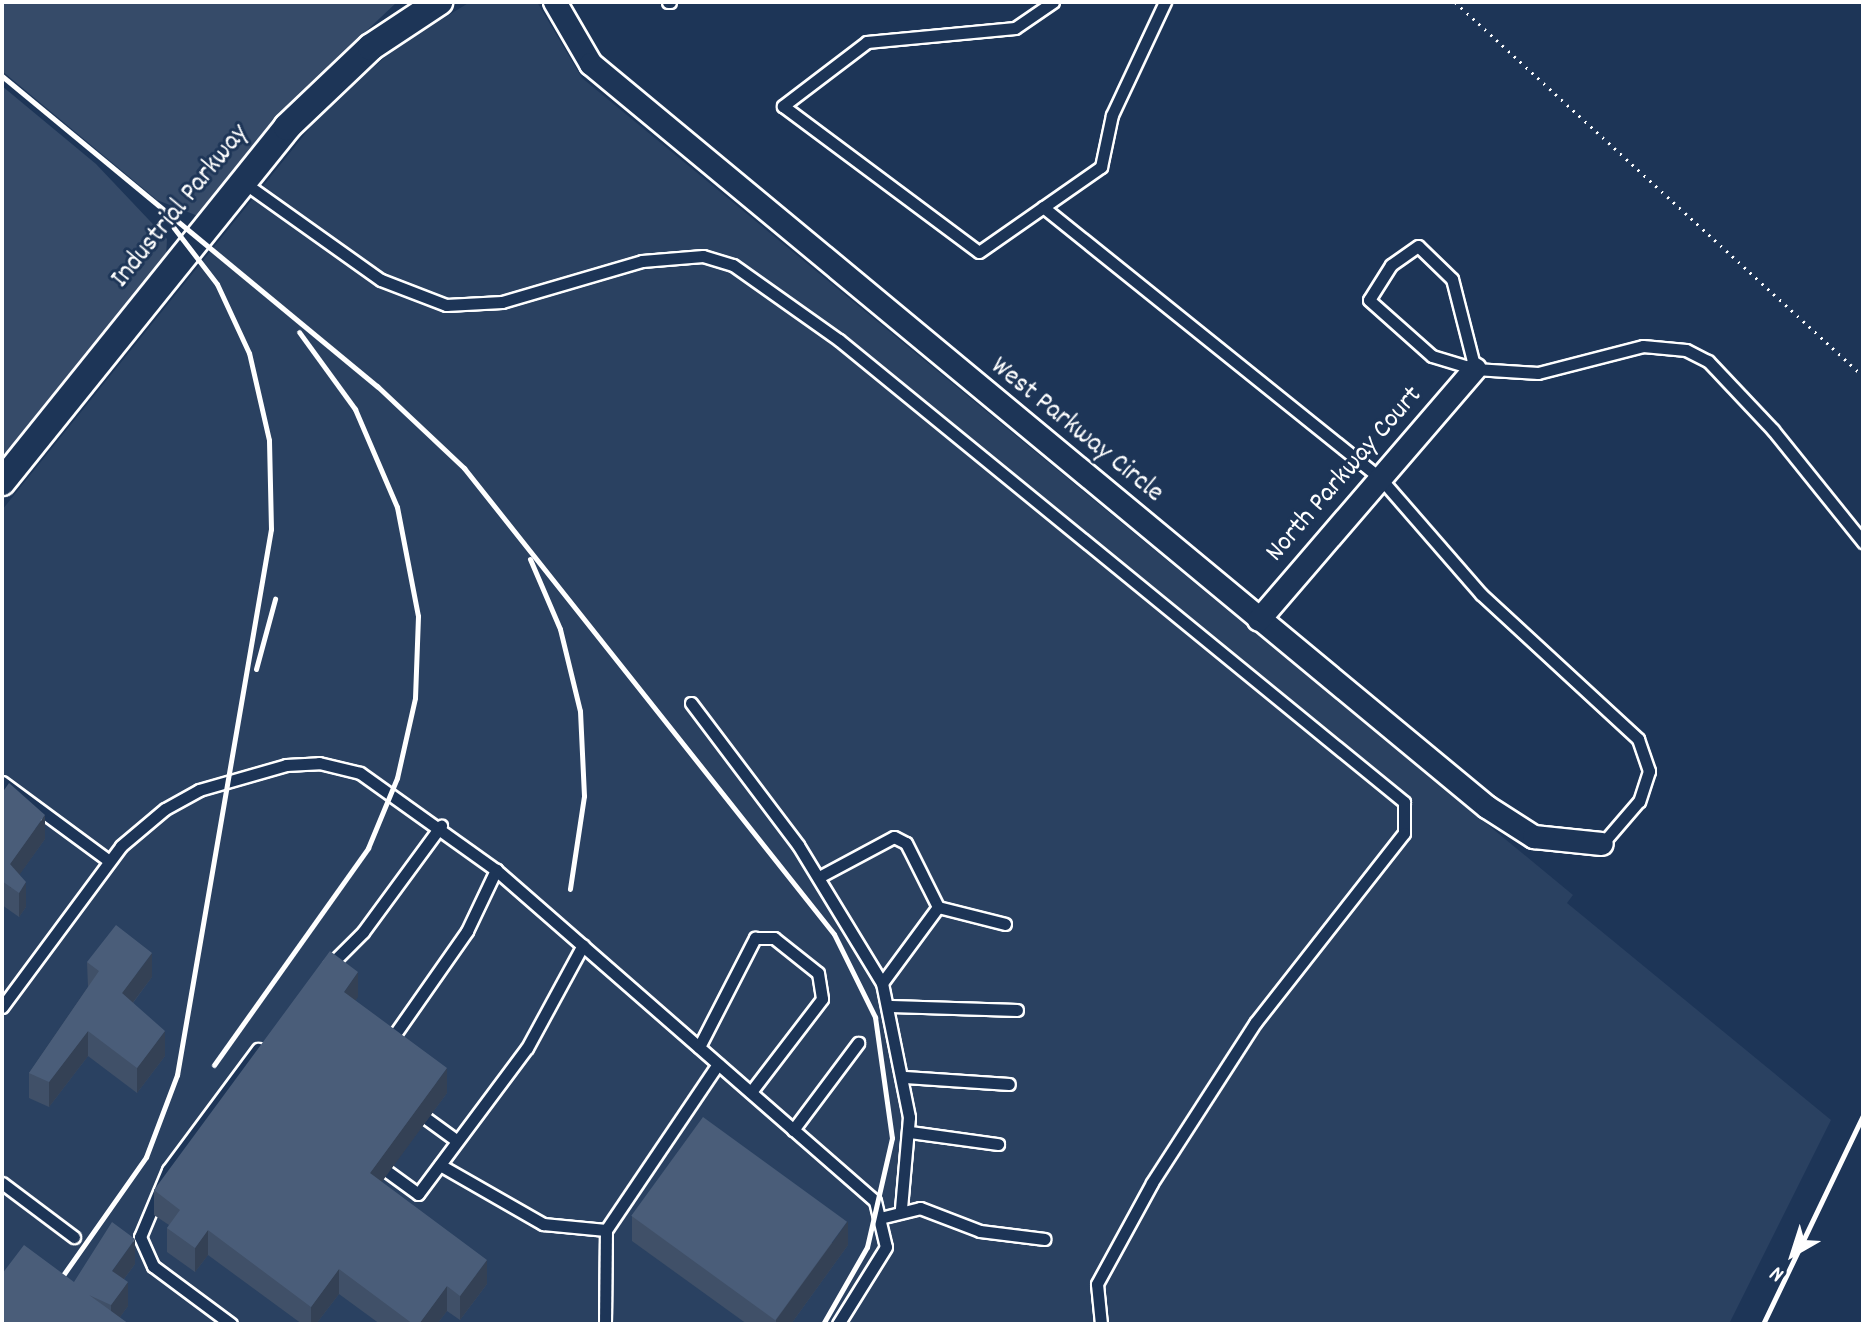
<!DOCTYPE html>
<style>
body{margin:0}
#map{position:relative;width:1865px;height:1326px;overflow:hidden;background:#1d3557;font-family:Dekko,sans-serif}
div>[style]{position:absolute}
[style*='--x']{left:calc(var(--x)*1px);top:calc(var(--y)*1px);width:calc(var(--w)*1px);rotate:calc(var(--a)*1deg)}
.built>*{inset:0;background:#2a4161}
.green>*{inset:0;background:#364b69}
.path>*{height:3px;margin-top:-1.5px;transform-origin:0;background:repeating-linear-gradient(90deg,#fff 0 2px,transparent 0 8px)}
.roads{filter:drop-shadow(2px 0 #fff) drop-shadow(-2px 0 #fff) drop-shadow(0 2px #fff) drop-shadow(0 -2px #fff)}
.service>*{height:11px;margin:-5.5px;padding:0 5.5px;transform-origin:5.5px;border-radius:5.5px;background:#1d3557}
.minor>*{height:22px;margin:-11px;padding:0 11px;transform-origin:11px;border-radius:11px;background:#1d3557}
.tertiary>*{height:26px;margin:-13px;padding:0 13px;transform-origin:13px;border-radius:13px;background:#1d3557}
.rail>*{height:5px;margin:-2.5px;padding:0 2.5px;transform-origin:2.5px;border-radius:2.5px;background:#fff}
.wall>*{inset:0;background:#405068}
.shaded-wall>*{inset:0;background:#344155}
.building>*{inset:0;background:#4a5d79;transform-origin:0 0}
span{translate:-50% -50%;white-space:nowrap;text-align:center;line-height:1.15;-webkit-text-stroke:6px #1d3557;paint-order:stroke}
.street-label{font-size:28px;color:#fff}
.frame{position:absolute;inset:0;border:4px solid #fff;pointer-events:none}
.north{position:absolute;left:1753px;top:1214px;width:80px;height:80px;-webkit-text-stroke:6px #1d3557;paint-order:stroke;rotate:219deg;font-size:22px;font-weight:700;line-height:32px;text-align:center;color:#fff}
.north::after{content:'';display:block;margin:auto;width:28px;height:36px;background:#fff;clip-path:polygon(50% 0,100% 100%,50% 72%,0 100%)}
</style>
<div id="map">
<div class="built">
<div style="clip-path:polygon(470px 2px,537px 2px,582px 78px,1573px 895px,1567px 903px,1831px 1120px,1729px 1324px,2px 1324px,2px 510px,325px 109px,398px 46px)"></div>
</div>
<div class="green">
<div style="clip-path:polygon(2px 2px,397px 2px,292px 101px,198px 216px,157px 200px,2px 71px)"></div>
<div style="clip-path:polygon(2px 86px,96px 164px,167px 239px,166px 257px,2px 459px)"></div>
</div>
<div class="path">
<div style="--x:1455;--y:2;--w:553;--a:42.51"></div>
</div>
<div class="roads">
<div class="service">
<div style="--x:668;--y:2;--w:2;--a:0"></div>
<div style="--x:1053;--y:2;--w:46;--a:145.6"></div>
<div style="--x:1015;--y:28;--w:149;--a:174.6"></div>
<div style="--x:867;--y:42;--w:106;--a:142.7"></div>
<div style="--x:783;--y:106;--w:244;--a:36.7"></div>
<div style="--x:979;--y:252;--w:149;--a:-34.9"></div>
<div style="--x:1101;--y:167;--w:53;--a:-78.1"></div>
<div style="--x:1112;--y:115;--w:125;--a:-64.9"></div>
<div style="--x:243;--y:182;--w:169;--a:35.4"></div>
<div style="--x:381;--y:280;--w:70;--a:21"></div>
<div style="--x:446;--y:305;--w:56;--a:-3.1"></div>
<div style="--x:502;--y:302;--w:146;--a:-16.3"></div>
<div style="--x:642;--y:261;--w:61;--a:-4.7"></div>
<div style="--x:703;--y:256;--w:31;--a:17"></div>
<div style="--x:733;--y:265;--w:130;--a:35.3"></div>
<div style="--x:839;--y:340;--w:730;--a:39.27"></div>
<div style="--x:1404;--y:802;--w:31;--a:90"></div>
<div style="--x:1404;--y:833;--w:241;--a:128.1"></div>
<div style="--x:1255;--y:1023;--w:190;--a:122.8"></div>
<div style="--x:1152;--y:1183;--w:115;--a:118.6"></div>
<div style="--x:1097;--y:1284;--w:40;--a:84.3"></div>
<div style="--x:1043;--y:207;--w:434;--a:38.8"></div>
<div style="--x:1381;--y:479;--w:152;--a:49"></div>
<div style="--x:1481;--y:594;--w:214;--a:42.7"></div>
<div style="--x:1638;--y:739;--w:34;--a:71"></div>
<div style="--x:1649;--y:771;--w:32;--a:108"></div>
<div style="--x:1639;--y:801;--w:57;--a:130.7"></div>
<div style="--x:1475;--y:369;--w:93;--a:-104.3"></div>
<div style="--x:1452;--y:279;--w:47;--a:-135.9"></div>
<div style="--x:1418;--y:246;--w:33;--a:145"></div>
<div style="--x:1391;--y:265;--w:41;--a:122.2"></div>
<div style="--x:1369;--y:300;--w:84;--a:41.6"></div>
<div style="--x:1432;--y:356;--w:45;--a:16.8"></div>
<div style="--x:1475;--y:369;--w:63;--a:3.6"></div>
<div style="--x:1538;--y:373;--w:108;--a:-14.4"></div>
<div style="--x:1643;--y:346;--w:43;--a:5.3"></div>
<div style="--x:1686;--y:350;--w:25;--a:27"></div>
<div style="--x:1708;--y:361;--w:95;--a:46.7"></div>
<div style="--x:1773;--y:430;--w:144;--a:51.2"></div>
<div style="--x:691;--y:703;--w:178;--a:53"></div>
<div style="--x:798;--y:845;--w:162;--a:58.7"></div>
<div style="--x:882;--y:983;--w:137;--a:78.6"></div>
<div style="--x:909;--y:1117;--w:92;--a:95"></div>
<div style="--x:2;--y:782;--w:133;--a:36.4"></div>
<div style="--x:819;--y:877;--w:85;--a:-28.1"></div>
<div style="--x:894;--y:837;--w:13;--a:27"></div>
<div style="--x:906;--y:843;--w:72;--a:63.4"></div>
<div style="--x:938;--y:907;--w:69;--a:14.2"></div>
<div style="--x:329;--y:966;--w:48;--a:-45"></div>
<div style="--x:363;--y:932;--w:132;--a:-53.7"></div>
<div style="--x:882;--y:983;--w:94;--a:-53.6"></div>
<div style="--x:891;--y:1006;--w:126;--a:1.8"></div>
<div style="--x:2;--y:1007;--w:200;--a:-53.5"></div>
<div style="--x:121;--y:846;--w:57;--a:-40.1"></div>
<div style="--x:165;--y:809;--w:39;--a:-29"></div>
<div style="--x:199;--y:790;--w:91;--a:-16"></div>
<div style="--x:286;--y:765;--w:33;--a:-3"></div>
<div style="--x:319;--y:763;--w:42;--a:13.7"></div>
<div style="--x:360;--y:773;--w:167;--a:35.5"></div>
<div style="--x:496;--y:870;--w:503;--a:41.13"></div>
<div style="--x:875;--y:1201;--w:47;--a:76.6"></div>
<div style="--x:886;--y:1247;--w:91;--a:121.9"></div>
<div style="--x:388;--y:1044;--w:138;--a:-55"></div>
<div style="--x:467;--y:931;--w:68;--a:-64.6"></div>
<div style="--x:699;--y:1047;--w:123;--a:-62.8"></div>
<div style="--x:755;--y:938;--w:19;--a:0"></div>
<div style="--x:774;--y:938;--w:56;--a:38.5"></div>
<div style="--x:818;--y:973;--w:26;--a:81"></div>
<div style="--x:822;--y:999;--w:117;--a:127.4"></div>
<div style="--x:905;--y:1077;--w:104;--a:3.9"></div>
<div style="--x:427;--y:1119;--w:37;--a:36"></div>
<div style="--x:793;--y:1130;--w:109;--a:-53.2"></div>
<div style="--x:910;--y:1132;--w:89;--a:7.8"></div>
<div style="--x:440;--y:1165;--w:119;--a:29.8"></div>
<div style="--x:543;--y:1224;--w:63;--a:5.4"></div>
<div style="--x:388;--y:1172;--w:37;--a:36"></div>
<div style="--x:418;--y:1194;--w:182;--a:-53.3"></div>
<div style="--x:527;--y:1048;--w:117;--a:-61.5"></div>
<div style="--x:2;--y:1183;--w:90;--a:36.9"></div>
<div style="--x:884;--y:1217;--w:37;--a:-14"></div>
<div style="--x:920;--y:1208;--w:64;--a:21"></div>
<div style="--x:980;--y:1231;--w:65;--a:7"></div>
<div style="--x:231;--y:1324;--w:97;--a:-143.4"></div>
<div style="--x:153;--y:1266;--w:32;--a:-114"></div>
<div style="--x:140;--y:1237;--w:73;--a:-67.3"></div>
<div style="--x:168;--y:1170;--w:151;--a:-53.4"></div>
<div style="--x:605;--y:1324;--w:94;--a:-89.4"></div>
<div style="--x:606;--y:1230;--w:200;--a:-56"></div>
</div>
<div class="minor">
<div style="--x:555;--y:2;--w:72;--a:59.9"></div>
<div style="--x:591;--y:64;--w:1164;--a:39.67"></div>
<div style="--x:1487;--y:807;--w:56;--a:32.6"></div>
<div style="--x:1534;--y:837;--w:68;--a:5.9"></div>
<div style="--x:1259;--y:620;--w:331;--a:-49.3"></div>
</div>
<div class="tertiary">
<div style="--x:2;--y:482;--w:455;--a:-51.2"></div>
<div style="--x:287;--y:127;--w:116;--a:-43.6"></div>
<div style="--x:371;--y:47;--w:82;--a:-33.5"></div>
</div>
</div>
<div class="rail">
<div style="--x:2;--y:76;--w:487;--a:39.6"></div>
<div style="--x:377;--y:386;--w:120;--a:43.3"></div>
<div style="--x:464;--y:468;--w:595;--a:51.55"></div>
<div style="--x:834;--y:934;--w:93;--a:63.7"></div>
<div style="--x:875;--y:1017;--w:122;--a:82"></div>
<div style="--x:892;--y:1138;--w:112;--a:102.9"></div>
<div style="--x:867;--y:1247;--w:89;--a:119.7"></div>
<div style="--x:530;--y:559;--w:76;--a:66.8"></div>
<div style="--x:560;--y:629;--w:84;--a:76.3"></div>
<div style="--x:580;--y:711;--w:85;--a:87.3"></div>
<div style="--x:584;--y:796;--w:94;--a:98.6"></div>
<div style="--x:256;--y:669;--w:73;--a:-74.8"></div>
<div style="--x:214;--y:1065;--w:266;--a:-54.6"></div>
<div style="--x:368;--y:848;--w:76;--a:-67.5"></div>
<div style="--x:397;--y:778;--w:82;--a:-77.3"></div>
<div style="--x:415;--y:698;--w:82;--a:-87.9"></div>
<div style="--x:418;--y:616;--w:111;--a:-100.9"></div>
<div style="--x:397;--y:507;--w:107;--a:-113.2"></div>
<div style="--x:355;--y:409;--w:95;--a:-126"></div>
<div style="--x:54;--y:1288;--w:160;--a:-54.9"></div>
<div style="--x:146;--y:1157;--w:88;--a:-69.3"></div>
<div style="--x:177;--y:1075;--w:554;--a:-80.23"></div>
<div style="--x:271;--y:529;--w:89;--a:-91.3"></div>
<div style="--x:269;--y:440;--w:89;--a:-102.9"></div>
<div style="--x:249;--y:353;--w:76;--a:-114.9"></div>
<div style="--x:217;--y:284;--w:71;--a:-127.5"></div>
<div style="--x:1763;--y:1324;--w:232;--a:-64.4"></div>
</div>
<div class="wall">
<div style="clip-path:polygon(2px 793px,45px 839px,19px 875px,26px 907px,19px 917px,2px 905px)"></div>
<div style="clip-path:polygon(87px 962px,152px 977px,133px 1003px,165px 1056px,137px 1093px,88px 1056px,49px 1107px,29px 1098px,29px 1073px,88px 987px)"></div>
<div style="clip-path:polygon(358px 997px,355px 1001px,447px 1093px,381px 1182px,487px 1284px,460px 1320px,447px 1311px,437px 1324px,380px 1324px,339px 1294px,316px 1324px,302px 1324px,208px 1255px,195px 1272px,167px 1252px,167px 1228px,169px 1225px,154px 1215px,154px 1190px)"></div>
<div style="clip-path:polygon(632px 1216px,848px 1245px,791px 1324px,747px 1324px,632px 1241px)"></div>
<div style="clip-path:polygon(135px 1264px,124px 1279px,128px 1306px,120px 1317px,2px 1324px,74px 1282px)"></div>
</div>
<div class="shaded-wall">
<div style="clip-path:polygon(45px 815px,45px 839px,10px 888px,10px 864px)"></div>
<div style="clip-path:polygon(26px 882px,26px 907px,19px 917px,19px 893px)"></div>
<div style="clip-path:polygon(152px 953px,152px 977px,122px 1017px,122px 993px)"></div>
<div style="clip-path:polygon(358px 972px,358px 997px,344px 1016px,344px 992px)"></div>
<div style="clip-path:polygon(88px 1031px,88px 1056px,49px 1107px,49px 1082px)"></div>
<div style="clip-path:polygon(165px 1031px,165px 1056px,137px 1093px,137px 1068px)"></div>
<div style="clip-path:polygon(447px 1068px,447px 1093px,370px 1198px,370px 1173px)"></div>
<div style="clip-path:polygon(848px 1221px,848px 1245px,791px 1324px,776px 1324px,776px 1320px)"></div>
<div style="clip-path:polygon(208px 1230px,208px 1255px,195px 1272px,195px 1248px)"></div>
<div style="clip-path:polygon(135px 1239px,135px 1264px,112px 1295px,112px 1271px)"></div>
<div style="clip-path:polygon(487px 1260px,487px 1284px,460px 1320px,460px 1296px)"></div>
<div style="clip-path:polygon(339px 1269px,339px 1294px,316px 1324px,311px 1324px,311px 1307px)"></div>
<div style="clip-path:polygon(128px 1282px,128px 1306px,115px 1324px,111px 1324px,111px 1305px)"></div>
<div style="clip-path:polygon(447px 1286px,447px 1311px,437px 1324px,419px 1324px)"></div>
</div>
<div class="building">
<div style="clip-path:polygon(9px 783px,45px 815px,10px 864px,26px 882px,19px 893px,2px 881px,2px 793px)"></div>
<div style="clip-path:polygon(116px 925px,152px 953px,122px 993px,165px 1031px,137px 1068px,88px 1031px,49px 1082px,29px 1073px,99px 971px,87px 962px)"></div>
<div style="clip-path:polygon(330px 951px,358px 972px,344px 992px,447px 1068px,370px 1173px,487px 1260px,460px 1296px,447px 1286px,419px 1324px,413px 1324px,339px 1269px,311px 1307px,208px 1230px,195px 1248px,167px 1228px,180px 1210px,154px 1190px)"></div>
<div style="left:703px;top:1117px;width:178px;height:122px;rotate:36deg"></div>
<div style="clip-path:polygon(112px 1222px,135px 1239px,112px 1271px,128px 1282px,111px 1305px,89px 1295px,129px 1324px,2px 1324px,2px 1274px,24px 1245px,74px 1282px)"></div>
</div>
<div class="street-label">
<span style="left:181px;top:207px;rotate:-51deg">Industrial Parkway</span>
<span style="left:1076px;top:431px;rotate:39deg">West Parkway Circle</span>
<span style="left:1345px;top:475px;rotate:-49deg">North Parkway Court</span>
</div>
<div class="frame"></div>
<div class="north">N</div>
</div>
